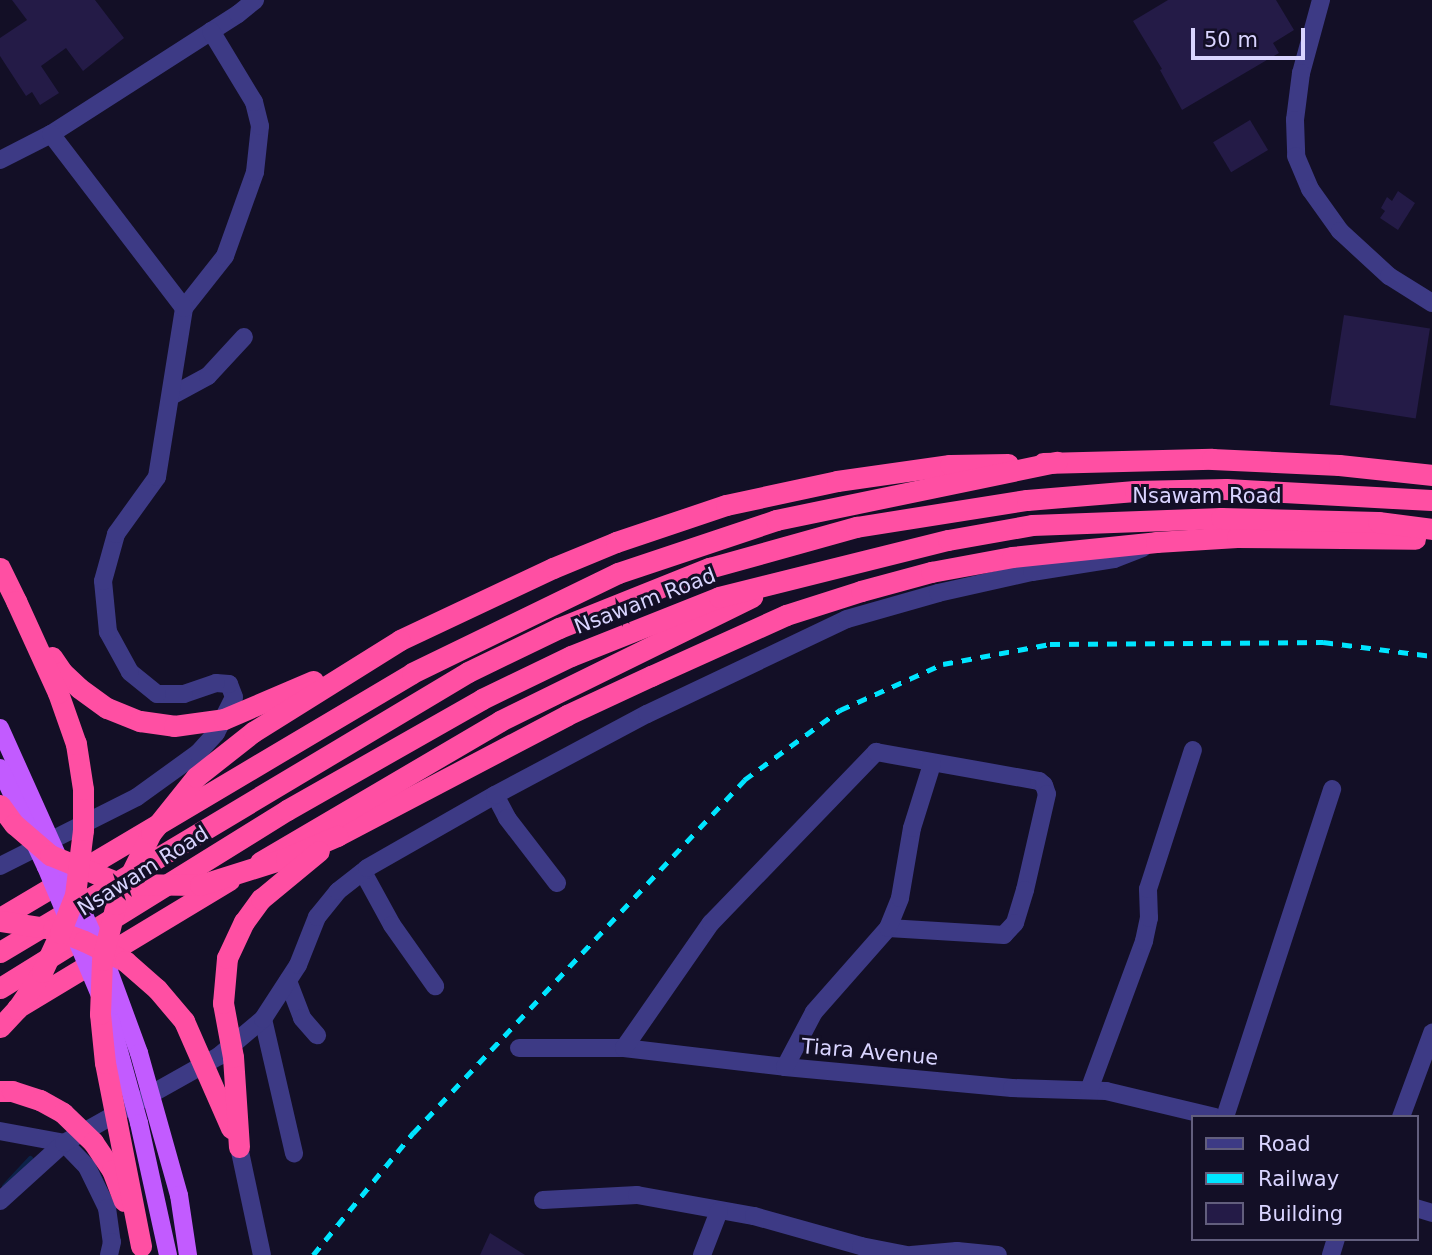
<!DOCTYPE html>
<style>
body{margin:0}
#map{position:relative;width:1432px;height:1255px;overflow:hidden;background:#130f26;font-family:"DejaVu Sans",sans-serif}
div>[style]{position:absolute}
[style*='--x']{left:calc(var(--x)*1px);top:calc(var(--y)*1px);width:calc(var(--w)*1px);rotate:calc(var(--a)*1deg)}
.stream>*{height:4.5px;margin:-2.25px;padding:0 2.25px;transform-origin:2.25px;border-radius:2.25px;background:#0c2248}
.building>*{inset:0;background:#241b47;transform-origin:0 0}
.minor>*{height:18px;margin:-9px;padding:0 9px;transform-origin:9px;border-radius:9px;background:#3d3a85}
.highway>*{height:21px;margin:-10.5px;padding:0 10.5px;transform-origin:10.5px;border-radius:10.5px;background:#ff4fa3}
.rail>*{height:4.5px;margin-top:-2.25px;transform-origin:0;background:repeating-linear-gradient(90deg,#00e5ff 0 10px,transparent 0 19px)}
.major-bridge>*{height:18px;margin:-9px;padding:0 9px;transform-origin:9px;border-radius:9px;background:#c25bff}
.highway-bridge>*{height:21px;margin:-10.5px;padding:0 10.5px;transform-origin:10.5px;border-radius:10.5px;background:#ff4fa3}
span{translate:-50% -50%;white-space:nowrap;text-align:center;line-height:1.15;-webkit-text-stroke:6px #130f26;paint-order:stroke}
.street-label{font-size:21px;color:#d9d4ff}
.legend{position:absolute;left:1191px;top:1115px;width:228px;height:126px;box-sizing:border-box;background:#130f26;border:2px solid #625e7d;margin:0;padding:9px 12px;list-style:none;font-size:21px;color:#d9d4ff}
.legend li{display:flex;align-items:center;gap:14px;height:35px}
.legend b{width:35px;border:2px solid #625e7d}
.scale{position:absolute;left:1191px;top:28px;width:114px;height:32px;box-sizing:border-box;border:4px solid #d9d4ff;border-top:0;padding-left:9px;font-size:21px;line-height:24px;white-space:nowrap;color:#d9d4ff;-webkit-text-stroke:5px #130f26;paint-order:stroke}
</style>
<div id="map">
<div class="stream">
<div style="--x:4;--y:1186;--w:38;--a:-47"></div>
</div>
<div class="building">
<div style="clip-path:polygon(12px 0,95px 0,124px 38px,83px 71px,66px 48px,41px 66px,59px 93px,40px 105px,32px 92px,26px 96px,0 56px,0 38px,27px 20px)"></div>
<div style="clip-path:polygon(1168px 0,1276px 0,1294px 30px,1273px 43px,1279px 53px,1182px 110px,1160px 70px,1162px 69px,1133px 21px)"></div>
<div style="left:1250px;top:120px;width:35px;height:43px;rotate:59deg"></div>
<div style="clip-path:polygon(1398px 191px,1415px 203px,1398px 230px,1380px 218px,1385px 211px,1381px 208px,1387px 197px,1392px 201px)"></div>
<div style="left:1344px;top:315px;width:87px;height:91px;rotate:9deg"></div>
<div style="clip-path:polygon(490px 1233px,525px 1255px,480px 1255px)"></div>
</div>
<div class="minor">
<div style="--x:1321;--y:0;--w:76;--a:105.3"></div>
<div style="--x:1301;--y:73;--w:47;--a:97.3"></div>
<div style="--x:1295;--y:120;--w:36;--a:88"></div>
<div style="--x:1296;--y:156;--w:36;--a:67"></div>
<div style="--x:1310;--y:189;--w:52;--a:54.5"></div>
<div style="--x:1340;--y:231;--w:67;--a:42.6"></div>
<div style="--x:1389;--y:276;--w:51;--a:32.1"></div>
<div style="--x:0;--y:160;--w:57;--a:-27"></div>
<div style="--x:51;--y:134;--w:222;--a:-32.7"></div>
<div style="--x:238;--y:14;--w:22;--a:-39"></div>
<div style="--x:184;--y:308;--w:66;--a:-51.7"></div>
<div style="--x:225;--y:256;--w:89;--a:-70.3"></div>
<div style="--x:255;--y:172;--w:46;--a:-83.8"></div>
<div style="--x:260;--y:126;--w:25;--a:-104"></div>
<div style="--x:254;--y:102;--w:83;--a:-121.2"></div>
<div style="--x:171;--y:396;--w:42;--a:-28.4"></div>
<div style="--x:208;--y:376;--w:53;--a:-47.3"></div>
<div style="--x:495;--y:795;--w:26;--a:62"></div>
<div style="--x:507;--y:818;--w:82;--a:52.4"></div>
<div style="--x:0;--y:866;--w:153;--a:-26.7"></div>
<div style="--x:137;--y:797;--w:75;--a:-35.8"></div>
<div style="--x:198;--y:753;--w:27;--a:-48"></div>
<div style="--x:216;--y:733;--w:40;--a:-63.4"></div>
<div style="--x:234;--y:697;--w:14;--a:-111"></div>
<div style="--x:229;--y:684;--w:13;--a:-176"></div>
<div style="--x:216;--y:683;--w:34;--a:161"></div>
<div style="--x:184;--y:694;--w:27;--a:180"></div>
<div style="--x:157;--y:694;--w:35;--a:-141"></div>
<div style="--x:130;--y:672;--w:46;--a:-118.8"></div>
<div style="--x:108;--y:632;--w:51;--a:-95.6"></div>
<div style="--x:103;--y:581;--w:49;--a:-74.5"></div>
<div style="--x:116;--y:534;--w:70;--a:-54.3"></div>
<div style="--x:157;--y:477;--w:171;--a:-80.9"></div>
<div style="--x:184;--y:308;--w:219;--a:-127.4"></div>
<div style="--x:363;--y:872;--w:60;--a:61.3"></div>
<div style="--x:392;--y:925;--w:75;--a:54.8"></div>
<div style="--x:288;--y:981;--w:40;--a:69"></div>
<div style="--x:302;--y:1018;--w:23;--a:49"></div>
<div style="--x:263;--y:1019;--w:138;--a:77"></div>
<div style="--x:519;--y:1048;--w:105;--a:0"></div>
<div style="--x:624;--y:1048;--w:162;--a:6.7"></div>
<div style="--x:785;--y:1067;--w:228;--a:5.3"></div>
<div style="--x:1012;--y:1088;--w:94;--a:1.8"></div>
<div style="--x:1106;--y:1091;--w:112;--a:13.4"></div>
<div style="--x:624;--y:1048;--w:152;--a:-55.2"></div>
<div style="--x:711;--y:923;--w:238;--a:-46"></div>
<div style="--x:876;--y:752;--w:166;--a:10.1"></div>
<div style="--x:1039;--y:781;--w:6;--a:39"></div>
<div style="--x:1044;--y:785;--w:9;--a:72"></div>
<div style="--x:1047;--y:794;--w:98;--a:102.9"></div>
<div style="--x:1025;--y:890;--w:34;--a:107"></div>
<div style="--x:1015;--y:923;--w:16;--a:133"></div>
<div style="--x:1004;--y:935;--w:116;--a:-176.5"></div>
<div style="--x:785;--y:1067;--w:62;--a:-62.2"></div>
<div style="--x:814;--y:1012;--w:112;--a:-48.6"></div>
<div style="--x:888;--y:928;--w:32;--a:-68"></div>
<div style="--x:900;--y:898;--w:71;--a:-80.3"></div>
<div style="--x:912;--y:828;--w:67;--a:-72.6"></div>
<div style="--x:1089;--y:1090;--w:159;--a:-69.7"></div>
<div style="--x:1144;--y:941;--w:24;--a:-78"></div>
<div style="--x:1149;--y:918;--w:29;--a:-92"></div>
<div style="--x:1148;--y:889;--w:146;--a:-72.1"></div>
<div style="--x:1225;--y:1117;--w:345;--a:-71.9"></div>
<div style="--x:1401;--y:1117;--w:90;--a:-69.7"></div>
<div style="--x:0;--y:1131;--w:65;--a:10.6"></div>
<div style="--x:64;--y:1143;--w:33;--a:46"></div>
<div style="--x:87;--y:1167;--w:46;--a:64"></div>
<div style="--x:107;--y:1208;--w:34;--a:82"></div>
<div style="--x:112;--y:1242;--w:13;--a:103"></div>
<div style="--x:239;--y:1147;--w:110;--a:78"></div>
<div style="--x:543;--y:1200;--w:94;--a:-3"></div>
<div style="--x:637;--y:1195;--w:119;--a:10.2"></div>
<div style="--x:754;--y:1216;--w:111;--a:15.7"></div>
<div style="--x:861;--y:1246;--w:47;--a:11.1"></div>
<div style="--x:0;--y:1201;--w:86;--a:-42.2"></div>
<div style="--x:64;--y:1143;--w:178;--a:-29.3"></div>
<div style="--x:219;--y:1056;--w:57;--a:-40.1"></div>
<div style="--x:263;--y:1019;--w:64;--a:-57.1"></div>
<div style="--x:298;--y:965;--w:52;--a:-68.4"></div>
<div style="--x:317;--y:917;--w:33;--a:-51"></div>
<div style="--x:338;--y:891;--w:37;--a:-38"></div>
<div style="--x:367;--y:868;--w:147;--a:-29.7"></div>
<div style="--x:495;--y:795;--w:172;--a:-28.1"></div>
<div style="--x:647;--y:714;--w:221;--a:-25.4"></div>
<div style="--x:847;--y:619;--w:95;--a:-15.9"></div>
<div style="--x:938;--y:593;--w:96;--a:-12.6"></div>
<div style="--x:1032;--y:572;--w:83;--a:-9"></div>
<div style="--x:1114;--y:559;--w:31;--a:-21"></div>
<div style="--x:1416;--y:1208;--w:17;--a:17"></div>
<div style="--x:702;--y:1255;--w:47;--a:-68.9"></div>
<div style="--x:911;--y:1255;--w:46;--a:-5"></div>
<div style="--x:957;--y:1251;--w:41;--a:5.6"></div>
<div style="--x:1331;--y:1255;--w:17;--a:-73"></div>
</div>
<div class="highway">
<div style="--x:1043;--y:463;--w:169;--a:-1.4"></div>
<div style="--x:1212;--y:459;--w:127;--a:2.7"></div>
<div style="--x:1339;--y:465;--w:94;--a:6.1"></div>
<div style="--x:0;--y:568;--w:37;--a:64"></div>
<div style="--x:400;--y:640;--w:169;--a:-25.2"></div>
<div style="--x:553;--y:568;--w:68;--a:-22.4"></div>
<div style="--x:616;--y:542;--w:116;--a:-18.6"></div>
<div style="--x:726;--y:505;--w:114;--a:-12.2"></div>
<div style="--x:837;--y:481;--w:114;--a:-8.1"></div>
<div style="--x:950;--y:465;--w:58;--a:-1"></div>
<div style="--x:337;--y:836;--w:260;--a:-27.7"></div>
<div style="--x:567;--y:715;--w:93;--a:-24.9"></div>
<div style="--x:651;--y:676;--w:148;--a:-24.3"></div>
<div style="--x:786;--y:615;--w:79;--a:-17.7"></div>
<div style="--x:861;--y:591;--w:73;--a:-15.2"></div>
<div style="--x:931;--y:572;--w:82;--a:-10.5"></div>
<div style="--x:1012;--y:557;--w:145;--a:-5.9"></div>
<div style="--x:1156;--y:542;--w:81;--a:-3.5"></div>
<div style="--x:1237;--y:537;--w:178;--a:0.6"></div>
<div style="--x:260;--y:862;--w:278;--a:-30.4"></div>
<div style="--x:500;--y:721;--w:281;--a:-26.2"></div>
<div style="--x:0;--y:918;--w:479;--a:-30.7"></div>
<div style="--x:412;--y:673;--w:229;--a:-25.9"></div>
<div style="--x:618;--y:573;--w:167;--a:-18.5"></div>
<div style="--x:776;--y:520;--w:287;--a:-11.7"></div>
<div style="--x:0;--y:952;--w:545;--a:-30.89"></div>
<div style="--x:468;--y:672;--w:101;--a:-25.8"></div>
<div style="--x:559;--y:628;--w:162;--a:-21.8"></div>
<div style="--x:709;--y:568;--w:153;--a:-15.6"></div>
<div style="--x:856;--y:527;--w:173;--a:-9"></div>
<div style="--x:1027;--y:500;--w:108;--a:-4.8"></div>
<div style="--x:1135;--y:491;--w:91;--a:-1.3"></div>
<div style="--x:1226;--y:489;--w:206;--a:3.1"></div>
<div style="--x:0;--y:988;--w:338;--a:-31.8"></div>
<div style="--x:287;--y:810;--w:224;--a:-29.6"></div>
<div style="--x:482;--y:699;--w:99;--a:-25.8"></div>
<div style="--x:571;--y:656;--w:159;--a:-21.7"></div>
<div style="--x:719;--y:597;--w:236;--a:-14"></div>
<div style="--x:948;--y:540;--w:85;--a:-10.1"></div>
<div style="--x:1032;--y:525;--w:189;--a:-2.1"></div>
<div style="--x:1221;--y:518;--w:157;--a:1.5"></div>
<div style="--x:1378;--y:522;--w:54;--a:7.4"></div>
<div style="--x:17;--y:1008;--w:248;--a:-31.1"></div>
</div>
<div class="rail">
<div style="--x:313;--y:1255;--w:158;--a:-50.7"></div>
<div style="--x:413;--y:1133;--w:484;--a:-46.8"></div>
<div style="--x:744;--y:780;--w:119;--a:-36.1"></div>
<div style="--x:840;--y:710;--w:113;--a:-24.1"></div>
<div style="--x:943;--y:664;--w:109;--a:-10.6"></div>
<div style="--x:1050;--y:644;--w:273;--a:-0.4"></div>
<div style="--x:1323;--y:642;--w:110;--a:7.3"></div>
</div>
<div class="major-bridge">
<div style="--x:0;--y:728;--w:266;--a:65.8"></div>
<div style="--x:109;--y:971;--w:87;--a:69.9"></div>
<div style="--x:139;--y:1053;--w:148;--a:74.3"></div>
<div style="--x:179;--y:1195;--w:61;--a:81.5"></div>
<div style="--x:0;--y:768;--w:109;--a:65.1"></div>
<div style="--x:46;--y:867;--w:168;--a:67.2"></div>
<div style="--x:111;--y:1022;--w:105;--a:74.5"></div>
<div style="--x:139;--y:1123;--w:135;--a:77.6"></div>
</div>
<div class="highway-bridge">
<div style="--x:52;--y:657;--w:18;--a:56"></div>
<div style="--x:62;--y:672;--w:23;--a:43"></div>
<div style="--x:79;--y:688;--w:34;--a:36"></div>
<div style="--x:107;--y:708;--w:35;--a:22"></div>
<div style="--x:140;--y:721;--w:34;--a:8"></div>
<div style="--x:174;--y:726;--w:50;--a:-8"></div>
<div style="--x:224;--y:719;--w:97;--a:-23.1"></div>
<div style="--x:0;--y:805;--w:24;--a:54"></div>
<div style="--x:14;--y:824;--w:48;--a:40.7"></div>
<div style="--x:50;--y:855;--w:77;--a:22.2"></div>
<div style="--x:121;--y:884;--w:79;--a:0.7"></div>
<div style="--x:200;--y:885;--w:90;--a:-17.4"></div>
<div style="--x:286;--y:858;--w:56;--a:-23.3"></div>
<div style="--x:0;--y:921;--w:54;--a:8.6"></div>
<div style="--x:53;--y:929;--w:33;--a:21"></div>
<div style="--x:84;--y:941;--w:46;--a:26"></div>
<div style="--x:125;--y:961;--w:43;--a:41.2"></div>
<div style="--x:157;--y:989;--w:42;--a:49.8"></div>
<div style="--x:184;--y:1021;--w:117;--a:66.3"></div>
<div style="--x:0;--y:1027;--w:25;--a:-47"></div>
<div style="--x:17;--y:1009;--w:45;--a:-56"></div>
<div style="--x:42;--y:972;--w:43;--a:-65.2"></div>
<div style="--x:60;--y:933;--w:41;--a:-68.5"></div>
<div style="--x:75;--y:895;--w:65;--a:-83"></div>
<div style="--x:83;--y:830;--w:41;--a:-90"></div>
<div style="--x:83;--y:789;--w:46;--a:-98.8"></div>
<div style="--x:76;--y:744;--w:54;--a:-109.4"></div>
<div style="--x:58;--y:693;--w:101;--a:-114.5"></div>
<div style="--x:0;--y:1091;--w:12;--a:0"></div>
<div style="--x:12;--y:1091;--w:29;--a:18"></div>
<div style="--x:40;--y:1100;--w:26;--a:29"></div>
<div style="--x:63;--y:1113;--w:42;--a:44"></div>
<div style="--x:93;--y:1142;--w:34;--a:56"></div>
<div style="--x:112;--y:1170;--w:33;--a:69"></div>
<div style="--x:239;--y:1147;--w:90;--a:-93.8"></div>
<div style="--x:233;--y:1057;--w:55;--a:-100.5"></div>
<div style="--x:223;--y:1003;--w:45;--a:-84.9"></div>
<div style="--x:227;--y:958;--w:40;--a:-65"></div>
<div style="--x:244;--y:922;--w:29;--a:-54"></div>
<div style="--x:261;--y:899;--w:75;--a:-39.6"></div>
<div style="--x:141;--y:1246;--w:187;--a:-101.1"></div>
<div style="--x:105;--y:1063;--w:49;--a:-95.8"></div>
<div style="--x:100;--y:1014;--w:54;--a:-87.9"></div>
<div style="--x:102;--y:960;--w:58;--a:-76"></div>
<div style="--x:116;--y:904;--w:79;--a:-63.8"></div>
<div style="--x:151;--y:833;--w:72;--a:-51.2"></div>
<div style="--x:196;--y:777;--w:73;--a:-38.3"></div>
<div style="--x:253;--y:732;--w:173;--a:-32"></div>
</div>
<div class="street-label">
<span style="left:1207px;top:496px">Nsawam Road</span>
<span style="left:645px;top:601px;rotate:-21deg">Nsawam Road</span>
<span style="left:143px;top:871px;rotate:-32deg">Nsawam Road</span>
<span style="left:870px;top:1052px;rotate:5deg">Tiara Avenue</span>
</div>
<ul class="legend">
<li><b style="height:9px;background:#3d3a85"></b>Road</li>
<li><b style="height:9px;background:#00e5ff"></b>Railway</li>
<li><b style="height:19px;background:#241b47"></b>Building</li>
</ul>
<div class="scale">50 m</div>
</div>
